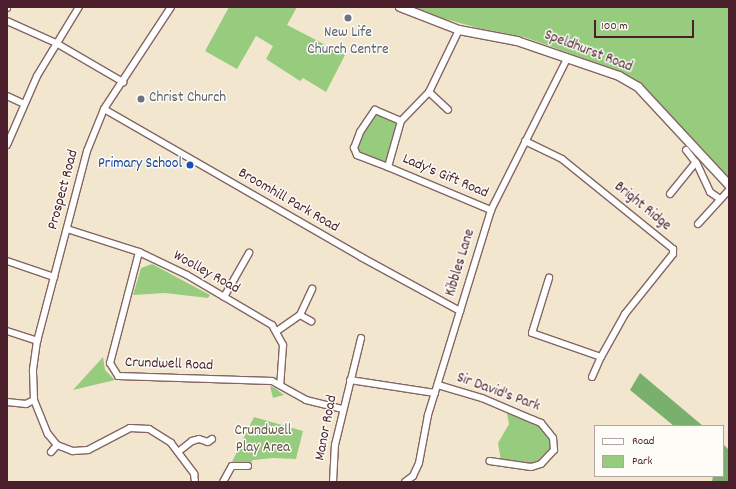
<!DOCTYPE html>
<style>
body{margin:0}
#map{position:relative;width:736px;height:489px;overflow:hidden;background:#f2e7ce;font-family:Dekko,sans-serif}
div>[style]{position:absolute}
[style*='--x']{left:calc(var(--x)*1px);top:calc(var(--y)*1px);width:calc(var(--w)*1px);rotate:calc(var(--a)*1deg)}
.green>*{inset:0;background:#97cc7e}
.forest>*{inset:0;background:#79b06d}
.roads{filter:drop-shadow(1px 0 #856564) drop-shadow(-1px 0 #856564) drop-shadow(0 1px #856564) drop-shadow(0 -1px #856564)}
.minor>*{height:6px;margin:-3px;padding:0 3px;transform-origin:3px;border-radius:3px;background:#fff}
.tertiary>*{height:8px;margin:-4px;padding:0 4px;transform-origin:4px;border-radius:4px;background:#fff}
.dots>*{width:11px;height:11px;translate:-50% -50%;box-sizing:border-box;border:2px solid #fdfcf7;border-radius:50%}
span{translate:-50% -50%;white-space:nowrap;text-align:center;line-height:1.15;-webkit-text-stroke:3px #fdfcf7;paint-order:stroke}
.worship-label{font-size:15px;color:#5b616d}
.left{translate:0 -50%;text-align:left}
.street-label{font-size:15px;color:#4a1f2b}
.transit-label{font-size:15px;color:#164399}
.right{translate:-100% -50%;text-align:right}
.park-label{font-size:15px;color:#615344}
.frame{position:absolute;inset:0;border:8px solid #4a1f2b;pointer-events:none}
.legend{position:absolute;left:594px;top:425px;width:130px;height:52px;box-sizing:border-box;background:#fdfcf7;border:1px solid #b5a4a5;margin:0;padding:5px 7px;list-style:none;font-size:12px;color:#4a1f2b}
.legend li{display:flex;align-items:center;gap:8px;height:20px}
.legend b{width:20px;border:1px solid #b5a4a5}
.scale{position:absolute;left:594px;top:20px;width:100px;height:18px;box-sizing:border-box;border:2px solid #4a1f2b;border-top:0;padding-left:5px;font-size:12px;line-height:14px;white-space:nowrap;color:#4a1f2b;-webkit-text-stroke:3px #fdfcf7;paint-order:stroke}
</style>
<div id="map">
<div class="green">
<div style="clip-path:polygon(229px 7px,297px 7px,287px 25px,345px 55px,326px 92px,303px 78px,300px 81px,266px 59px,273px 46px,256px 36px,237px 69px,205px 51px)"></div>
<div style="clip-path:polygon(418px 7px,729px 7px,729px 178px,640px 84px,622px 72px,524px 37px,478px 28px,416px 11px)"></div>
<div style="clip-path:polygon(375px 110px,401px 121px,388px 167px,357px 155px,354px 148px)"></div>
<div style="clip-path:polygon(152px 264px,210px 295px,208px 298px,165px 293px,133px 295px,141px 268px)"></div>
<div style="clip-path:polygon(103px 357px,105px 370px,115px 380px,73px 390px)"></div>
<div style="clip-path:polygon(270px 386px,275px 388px,284px 395px,273px 398px)"></div>
<div style="clip-path:polygon(506px 408px,541px 423px,550px 431px,554px 450px,548px 459px,531px 467px,501px 461px,498px 443px,509px 424px)"></div>
<div style="clip-path:polygon(254px 417px,303px 431px,296px 459px,273px 458px,253px 460px,248px 466px,231px 464px)"></div>
</div>
<div class="forest">
<div style="clip-path:polygon(640px 373px,703px 426px,674px 426px,630px 390px)"></div>
<div style="clip-path:polygon(723px 444px,729px 450px,729px 482px,712px 482px,713px 476px,723px 476px)"></div>
</div>
<div class="roads">
<div class="minor">
<div style="--x:171;--y:7;--w:122;--a:123.3"></div>
<div style="--x:104;--y:109;--w:45;--a:112"></div>
<div style="--x:87;--y:151;--w:196;--a:104.7"></div>
<div style="--x:37;--y:341;--w:30;--a:98"></div>
<div style="--x:33;--y:371;--w:29;--a:88"></div>
<div style="--x:34;--y:400;--w:37;--a:68"></div>
<div style="--x:48;--y:434;--w:14;--a:51"></div>
<div style="--x:57;--y:445;--w:17;--a:21"></div>
<div style="--x:73;--y:451;--w:15;--a:-4"></div>
<div style="--x:88;--y:450;--w:47;--a:-27.6"></div>
<div style="--x:130;--y:428;--w:19;--a:3"></div>
<div style="--x:149;--y:429;--w:26;--a:32"></div>
<div style="--x:171;--y:443;--w:39;--a:53"></div>
<div style="--x:194;--y:474;--w:8;--a:83"></div>
<div style="--x:7;--y:8;--w:1;--a:-90"></div>
<div style="--x:7;--y:21;--w:54;--a:24.2"></div>
<div style="--x:56;--y:43;--w:78;--a:30.2"></div>
<div style="--x:459;--y:30;--w:69;--a:115.8"></div>
<div style="--x:429;--y:92;--w:40;--a:134"></div>
<div style="--x:401;--y:121;--w:48;--a:105.8"></div>
<div style="--x:388;--y:167;--w:112;--a:22.7"></div>
<div style="--x:429;--y:92;--w:26;--a:43"></div>
<div style="--x:7;--y:96;--w:19;--a:25"></div>
<div style="--x:104;--y:109;--w:297;--a:29.9"></div>
<div style="--x:361;--y:257;--w:113;--a:28.6"></div>
<div style="--x:525;--y:141;--w:41;--a:25.9"></div>
<div style="--x:562;--y:159;--w:143;--a:39"></div>
<div style="--x:673;--y:249;--w:5;--a:90"></div>
<div style="--x:673;--y:254;--w:77;--a:128.7"></div>
<div style="--x:625;--y:314;--w:49;--a:119.2"></div>
<div style="--x:601;--y:357;--w:73;--a:-160.8"></div>
<div style="--x:532;--y:333;--w:58;--a:-72.8"></div>
<div style="--x:7;--y:145;--w:75;--a:-66.5"></div>
<div style="--x:37;--y:76;--w:81;--a:-58.7"></div>
<div style="--x:686;--y:150;--w:18;--a:52"></div>
<div style="--x:697;--y:164;--w:31;--a:65"></div>
<div style="--x:710;--y:192;--w:12;--a:35"></div>
<div style="--x:388;--y:167;--w:33;--a:-159"></div>
<div style="--x:357;--y:155;--w:8;--a:-113"></div>
<div style="--x:354;--y:148;--w:17;--a:-69"></div>
<div style="--x:360;--y:132;--w:27;--a:-56"></div>
<div style="--x:375;--y:110;--w:28;--a:23"></div>
<div style="--x:670;--y:194;--w:41;--a:-50.9"></div>
<div style="--x:698;--y:224;--w:46;--a:-47.6"></div>
<div style="--x:67;--y:229;--w:76;--a:17.7"></div>
<div style="--x:139;--y:252;--w:53;--a:25.6"></div>
<div style="--x:187;--y:275;--w:99;--a:30.5"></div>
<div style="--x:272;--y:325;--w:23;--a:61"></div>
<div style="--x:283;--y:345;--w:39;--a:94"></div>
<div style="--x:139;--y:252;--w:115;--a:104.6"></div>
<div style="--x:110;--y:363;--w:15;--a:58"></div>
<div style="--x:118;--y:376;--w:154;--a:1.9"></div>
<div style="--x:272;--y:381;--w:39;--a:29"></div>
<div style="--x:306;--y:400;--w:38;--a:14"></div>
<div style="--x:7;--y:261;--w:50;--a:18.8"></div>
<div style="--x:224;--y:297;--w:51;--a:-60.4"></div>
<div style="--x:300;--y:315;--w:13;--a:29"></div>
<div style="--x:7;--y:331;--w:32;--a:18"></div>
<div style="--x:277;--y:331;--w:28;--a:-35"></div>
<div style="--x:300;--y:315;--w:29;--a:-65"></div>
<div style="--x:592;--y:377;--w:22;--a:-66"></div>
<div style="--x:350;--y:380;--w:86;--a:8.7"></div>
<div style="--x:438;--y:385;--w:46;--a:16.5"></div>
<div style="--x:482;--y:398;--w:64;--a:23"></div>
<div style="--x:541;--y:423;--w:19;--a:51"></div>
<div style="--x:553;--y:438;--w:12;--a:85"></div>
<div style="--x:554;--y:450;--w:19;--a:133"></div>
<div style="--x:541;--y:464;--w:10;--a:163"></div>
<div style="--x:531;--y:467;--w:42;--a:-171.9"></div>
<div style="--x:7;--y:402;--w:19;--a:6"></div>
<div style="--x:26;--y:404;--w:9;--a:-27"></div>
<div style="--x:51;--y:452;--w:9;--a:-49"></div>
<div style="--x:178;--y:452;--w:18;--a:-38"></div>
<div style="--x:192;--y:441;--w:7;--a:-16"></div>
<div style="--x:199;--y:439;--w:9;--a:18"></div>
<div style="--x:208;--y:442;--w:5;--a:-37"></div>
<div style="--x:223;--y:482;--w:18;--a:-61"></div>
<div style="--x:232;--y:466;--w:16;--a:0"></div>
<div style="--x:333;--y:482;--w:37;--a:-87"></div>
<div style="--x:335;--y:445;--w:110;--a:-76.3"></div>
<div style="--x:405;--y:482;--w:10;--a:-37"></div>
<div style="--x:413;--y:476;--w:14;--a:-65"></div>
<div style="--x:419;--y:463;--w:49;--a:-79.4"></div>
<div style="--x:428;--y:415;--w:214;--a:-72.9"></div>
<div style="--x:491;--y:210;--w:169;--a:-63.3"></div>
</div>
<div class="tertiary">
<div style="--x:400;--y:7;--w:63;--a:21.3"></div>
<div style="--x:459;--y:30;--w:59;--a:10.7"></div>
<div style="--x:517;--y:41;--w:108;--a:18.9"></div>
<div style="--x:619;--y:76;--w:22;--a:30"></div>
<div style="--x:638;--y:87;--w:134;--a:47.1"></div>
</div>
</div>
<div class="dots">
<div style="left:348px;top:18px;background:#6b7280"></div>
<div style="left:141px;top:99px;background:#6b7280"></div>
<div style="left:190px;top:165px;background:#1a4fb4"></div>
</div>
<div class="worship-label">
<span style="left:348px;top:42px">New Life<br>Church Centre</span>
<span class="left" style="left:149px;top:99px">Christ Church</span>
</div>
<div class="street-label">
<span style="left:588px;top:52px;rotate:21deg">Speldhurst Road</span>
<span style="left:445px;top:177px;rotate:23deg">Lady's Gift Road</span>
<span style="left:64px;top:190px;rotate:-75deg">Prospect Road</span>
<span style="left:288px;top:201px;rotate:30deg">Broomhill Park Road</span>
<span style="left:642px;top:207px;rotate:39deg">Bright Ridge</span>
<span style="left:461px;top:263px;rotate:-73deg">Kibbles Lane</span>
<span style="left:206px;top:273px;rotate:29deg">Woolley Road</span>
<span style="left:169px;top:365px;rotate:2deg">Crundwell Road</span>
<span style="left:498px;top:393px;rotate:20deg">Sir David's Park</span>
<span style="left:327px;top:428px;rotate:-79deg">Manor Road</span>
</div>
<div class="transit-label">
<span class="right" style="left:182px;top:165px">Primary School</span>
</div>
<div class="park-label">
<span style="left:263px;top:440px">Crundwell<br>Play Area</span>
</div>
<div class="frame"></div>
<ul class="legend">
<li><b style="height:5px;background:#fff"></b>Road</li>
<li><b style="height:11px;background:#97cc7e"></b>Park</li>
</ul>
<div class="scale">100 m</div>
</div>
